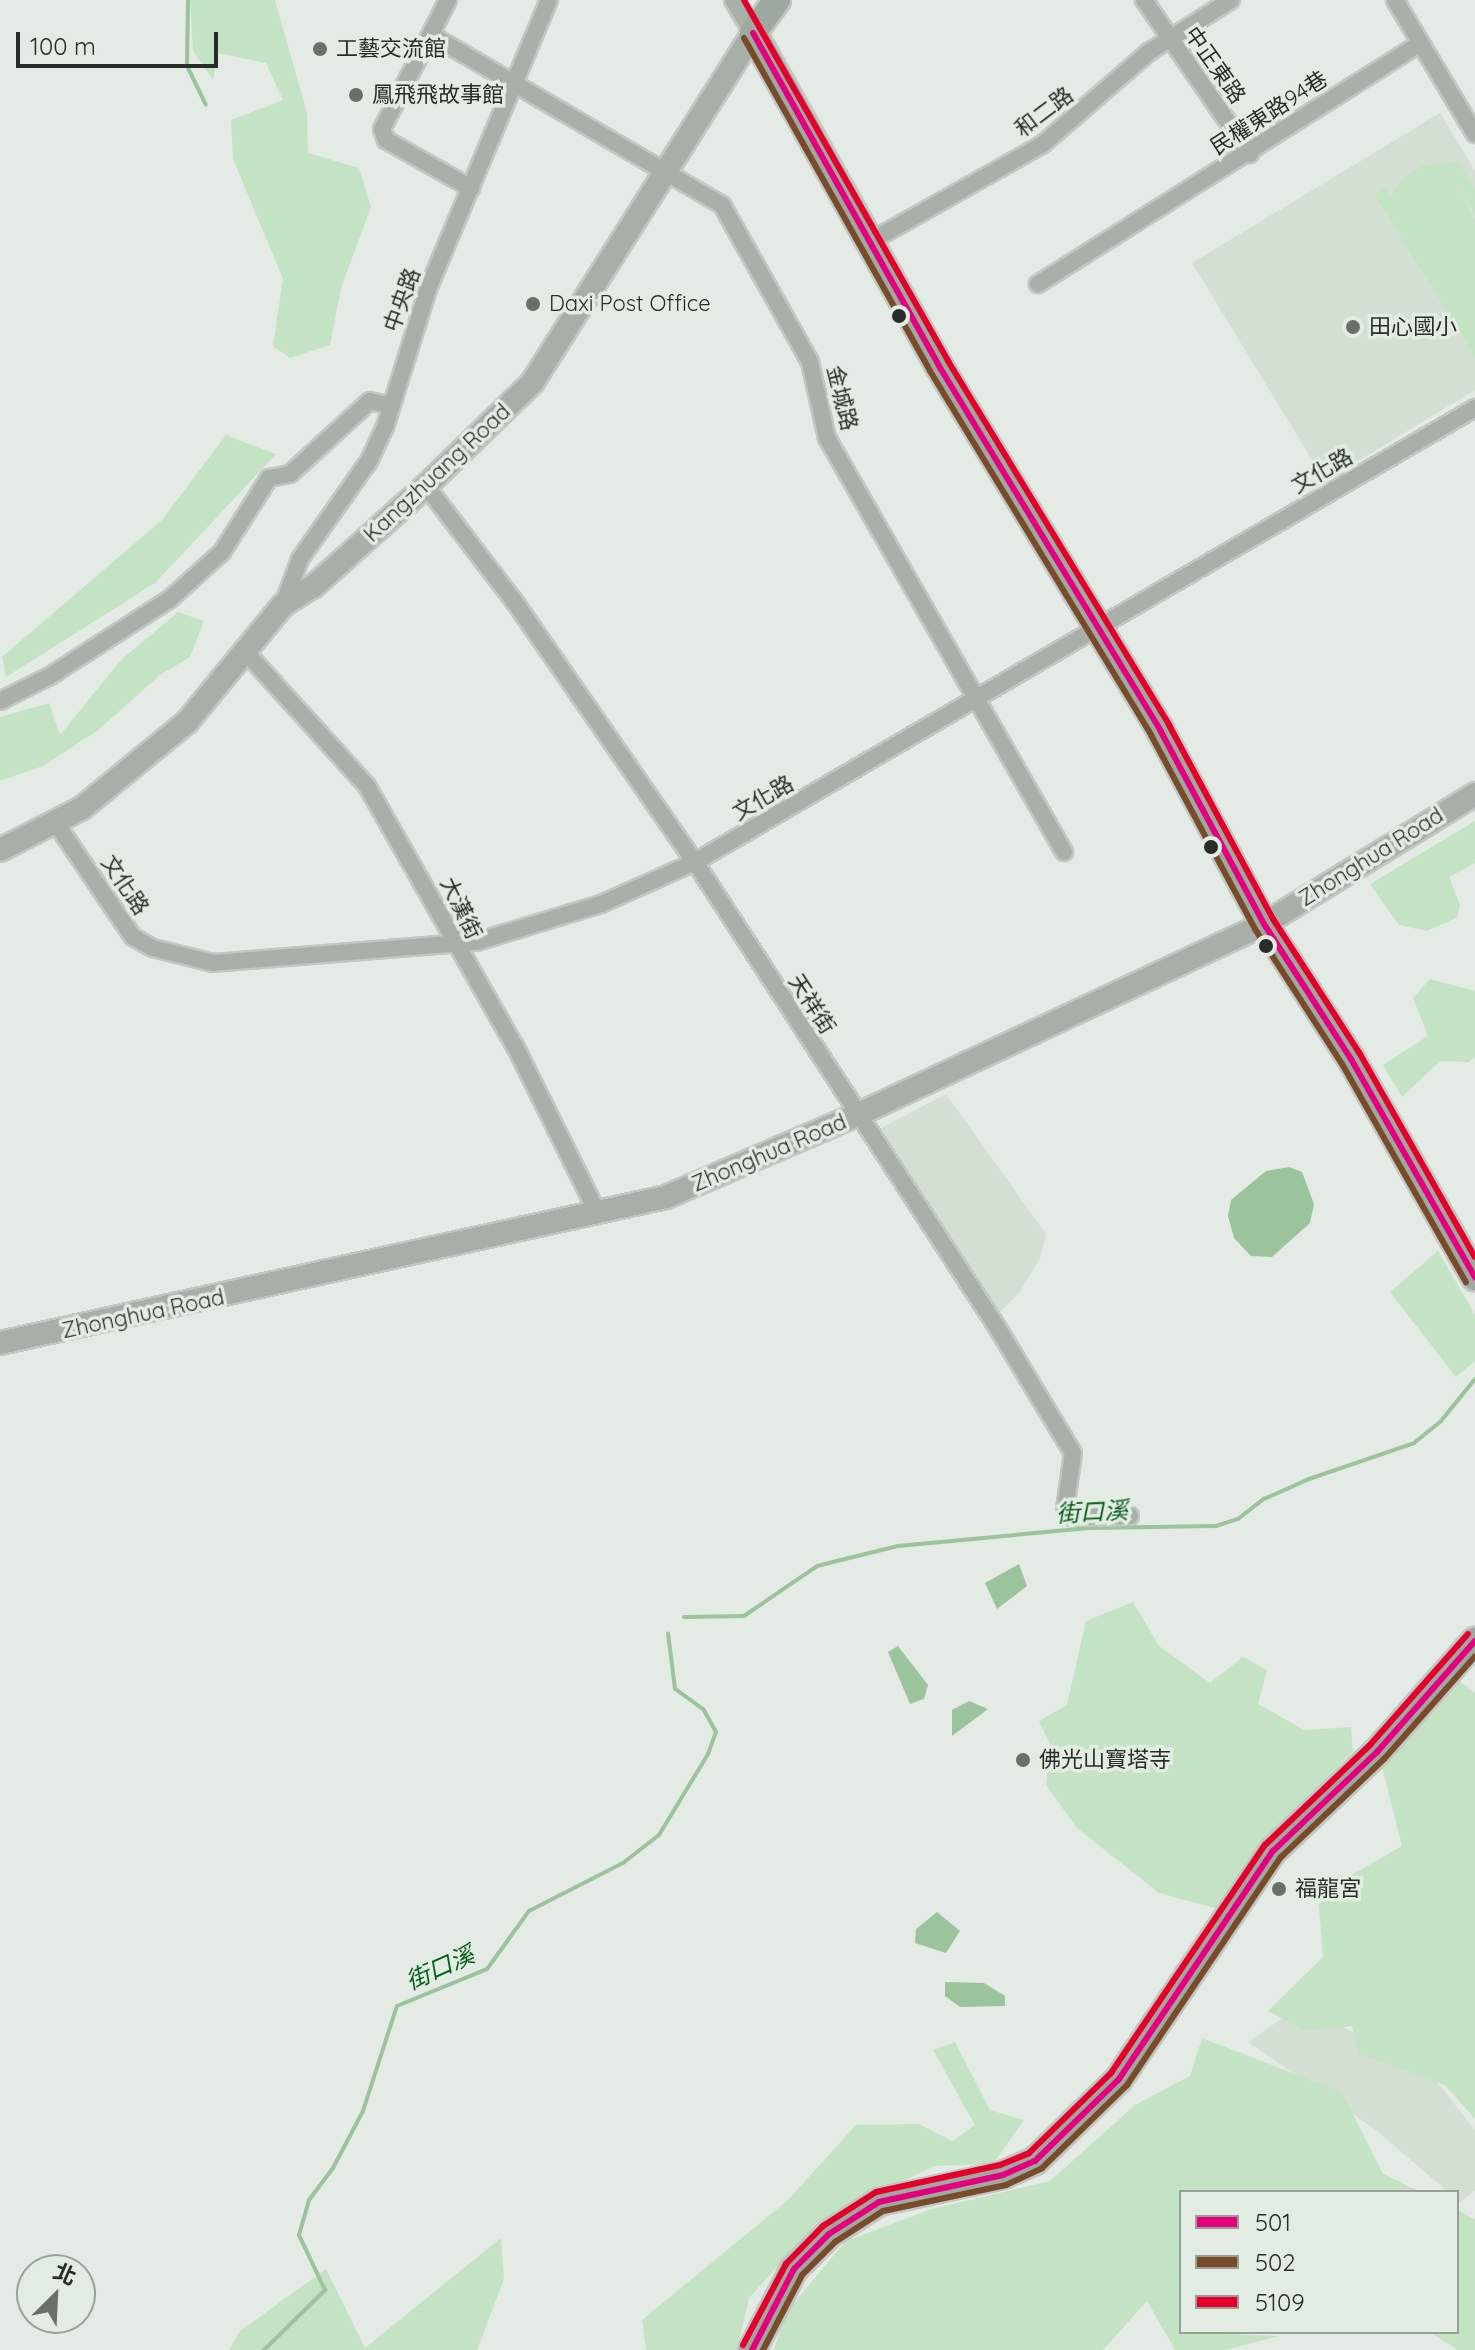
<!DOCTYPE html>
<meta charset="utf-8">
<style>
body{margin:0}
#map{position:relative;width:1475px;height:2350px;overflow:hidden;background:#e4eae4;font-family:Quicksand,"Noto Sans TC",sans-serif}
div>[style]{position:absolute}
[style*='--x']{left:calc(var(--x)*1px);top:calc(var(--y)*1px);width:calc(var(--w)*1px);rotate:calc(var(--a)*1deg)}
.built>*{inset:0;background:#d4dfd4}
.green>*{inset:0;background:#c4e3c5}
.water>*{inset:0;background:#9bc49d}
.stream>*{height:4px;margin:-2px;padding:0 2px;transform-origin:2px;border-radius:2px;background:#9bc49d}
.roads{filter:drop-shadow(2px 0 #c3c7c3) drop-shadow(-2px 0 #c3c7c3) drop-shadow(0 2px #c3c7c3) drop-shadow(0 -2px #c3c7c3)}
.street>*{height:16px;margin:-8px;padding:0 8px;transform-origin:8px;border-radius:8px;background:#a8b0a8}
.secondary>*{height:22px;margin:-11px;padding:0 11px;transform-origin:11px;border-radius:11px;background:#a7afa7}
.primary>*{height:26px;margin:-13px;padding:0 13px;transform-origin:13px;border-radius:13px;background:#9ea99f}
.bus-1>*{height:6px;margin:-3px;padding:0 3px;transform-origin:3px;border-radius:3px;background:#e5007d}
.bus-2>*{height:6px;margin:-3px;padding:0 3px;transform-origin:3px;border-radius:3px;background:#7a4b2a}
.bus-3>*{height:6px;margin:-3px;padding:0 3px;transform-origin:3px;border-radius:3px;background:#e4002b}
.dots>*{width:22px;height:22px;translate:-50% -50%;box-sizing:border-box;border:4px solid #e2ece2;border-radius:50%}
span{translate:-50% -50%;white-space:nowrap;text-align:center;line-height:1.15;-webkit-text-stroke:7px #e2ece2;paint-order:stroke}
.poi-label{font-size:22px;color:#292d29}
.left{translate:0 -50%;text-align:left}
.street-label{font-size:22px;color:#292d29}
.water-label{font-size:24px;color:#085d1b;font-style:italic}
.legend{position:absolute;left:1179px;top:2190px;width:280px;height:144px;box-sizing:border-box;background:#e2ece2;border:2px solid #98a098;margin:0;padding:10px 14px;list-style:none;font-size:24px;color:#292d29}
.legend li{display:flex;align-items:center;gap:16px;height:40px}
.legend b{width:40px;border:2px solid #98a098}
.north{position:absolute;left:16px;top:2254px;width:80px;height:80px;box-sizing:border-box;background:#e2ece2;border:2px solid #98a098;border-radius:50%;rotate:24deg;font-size:22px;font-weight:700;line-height:32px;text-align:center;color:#292d29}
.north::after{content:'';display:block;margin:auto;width:28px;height:36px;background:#6a6f6a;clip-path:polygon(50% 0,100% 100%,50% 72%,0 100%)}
.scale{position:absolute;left:16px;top:32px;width:202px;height:36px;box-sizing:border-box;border:4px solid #292d29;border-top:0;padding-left:10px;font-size:24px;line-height:28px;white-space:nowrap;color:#292d29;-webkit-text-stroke:6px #e2ece2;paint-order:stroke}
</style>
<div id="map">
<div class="built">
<div style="clip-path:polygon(1440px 113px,1475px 171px,1475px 390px,1325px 481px,1192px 263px)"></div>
<div style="clip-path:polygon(946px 1094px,1046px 1234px,1040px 1258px,1019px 1293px,998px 1314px,881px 1128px)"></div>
<div style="clip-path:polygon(1300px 2006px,1426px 2068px,1475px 2130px,1475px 2191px,1460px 2202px,1457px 2192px,1448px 2192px,1376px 2130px,1248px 2042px)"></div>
</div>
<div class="green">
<div style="clip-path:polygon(190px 0,275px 0,307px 113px,308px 153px,359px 168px,371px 207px,341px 288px,330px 345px,290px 358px,273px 346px,283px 279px,233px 159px,231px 120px,283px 100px,266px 63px,218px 53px,213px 80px,193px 51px)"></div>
<div style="clip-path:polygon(1458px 161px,1475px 189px,1475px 213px,1457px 188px,1475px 219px,1475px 357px,1374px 194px,1385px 188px,1391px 196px,1403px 178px,1422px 166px)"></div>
<div style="clip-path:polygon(226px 435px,276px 454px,155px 583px,6px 677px,2px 657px,162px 520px)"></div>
<div style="clip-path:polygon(178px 612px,204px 621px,190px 657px,160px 675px,97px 731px,43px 766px,0 781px,0 717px,49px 703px,60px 735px,121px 660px)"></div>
<div style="clip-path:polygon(1475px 821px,1475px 863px,1449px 877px,1460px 905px,1457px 918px,1427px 931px,1399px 925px,1370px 884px)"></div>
<div style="clip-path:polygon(1430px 979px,1475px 991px,1475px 1057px,1469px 1062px,1440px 1061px,1402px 1097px,1383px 1065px,1428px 1036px,1413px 998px)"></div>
<div style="clip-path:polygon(1438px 1251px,1475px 1315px,1475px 1361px,1456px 1377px,1390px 1292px)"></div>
<div style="clip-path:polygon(1133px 1602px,1159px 1646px,1210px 1683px,1243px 1657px,1267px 1670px,1258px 1704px,1304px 1730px,1351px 1727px,1353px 1751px,1268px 1839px,1215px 1908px,1159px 1893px,1077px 1828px,1046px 1785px,1050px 1744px,1039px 1721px,1067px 1705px,1086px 1621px)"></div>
<div style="clip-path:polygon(1458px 1680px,1475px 1693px,1475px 2119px,1445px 2085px,1359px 2054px,1352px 2026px,1305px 2031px,1268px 2011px,1323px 1957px,1318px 1894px,1402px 1846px,1381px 1763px)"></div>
<div style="clip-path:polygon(1202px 2038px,1342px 2092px,1383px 2174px,1421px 2192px,1181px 2192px,1181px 2332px,1279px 2336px,1226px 2350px,1175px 2350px,1147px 2301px,1103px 2350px,774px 2350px,786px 2312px,846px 2241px,932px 2209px,1050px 2181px,1135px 2105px,1190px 2076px)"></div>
<div style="clip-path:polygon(955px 2042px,990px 2110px,1024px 2120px,993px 2164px,934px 2166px,817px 2223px,749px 2298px,737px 2350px,646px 2350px,642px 2320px,788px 2200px,856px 2125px,919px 2124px,952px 2141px,975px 2125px,933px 2050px)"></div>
<div style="clip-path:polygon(1457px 2210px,1475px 2219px,1475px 2350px,1458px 2350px,1430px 2332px,1457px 2332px)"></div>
<div style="clip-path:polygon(501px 2238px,504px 2279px,477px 2350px,229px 2350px,240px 2331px,326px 2269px,365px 2348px)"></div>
</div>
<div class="water">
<div style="clip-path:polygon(1289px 1167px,1302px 1172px,1314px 1204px,1310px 1223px,1272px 1257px,1251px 1256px,1234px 1238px,1228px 1216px,1231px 1200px,1266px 1171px)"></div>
<div style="clip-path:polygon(1019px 1564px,1027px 1586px,997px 1609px,985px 1583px)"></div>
<div style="clip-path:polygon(898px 1646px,928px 1685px,924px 1699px,910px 1704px,888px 1652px)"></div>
<div style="clip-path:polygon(969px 1701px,988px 1709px,952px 1736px,952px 1710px)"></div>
<div style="clip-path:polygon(937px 1912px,960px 1931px,946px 1953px,915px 1943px,916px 1929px)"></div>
<div style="clip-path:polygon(945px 1982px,984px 1983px,1005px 1996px,1005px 2006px,960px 2007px,945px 1996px)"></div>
</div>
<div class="stream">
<div style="--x:188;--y:0;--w:66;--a:90.9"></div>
<div style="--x:187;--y:66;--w:43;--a:64"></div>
<div style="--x:684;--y:1617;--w:60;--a:-1"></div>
<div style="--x:744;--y:1616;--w:88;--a:-34.4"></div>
<div style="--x:817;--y:1566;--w:83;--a:-13.9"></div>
<div style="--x:898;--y:1546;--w:192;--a:-5.4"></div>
<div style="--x:1089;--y:1528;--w:127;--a:-0.9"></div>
<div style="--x:1216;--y:1526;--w:23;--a:-18"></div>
<div style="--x:1238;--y:1519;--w:33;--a:-38"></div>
<div style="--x:1264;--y:1499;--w:49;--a:-24"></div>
<div style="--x:1309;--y:1479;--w:111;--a:-18.9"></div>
<div style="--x:1414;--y:1443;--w:35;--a:-39"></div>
<div style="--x:1441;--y:1421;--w:54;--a:-51"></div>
<div style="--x:264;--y:2350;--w:86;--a:-44.5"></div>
<div style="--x:325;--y:2290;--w:61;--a:-115.3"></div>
<div style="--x:299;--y:2235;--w:36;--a:-74"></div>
<div style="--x:309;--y:2200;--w:40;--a:-53"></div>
<div style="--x:333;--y:2168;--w:64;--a:-62.2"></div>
<div style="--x:363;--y:2111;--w:110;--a:-72.1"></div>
<div style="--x:397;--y:2006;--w:97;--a:-22.3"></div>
<div style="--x:487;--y:1969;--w:72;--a:-54.1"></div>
<div style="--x:529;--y:1911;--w:106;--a:-27.1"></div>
<div style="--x:623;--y:1863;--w:46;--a:-37.9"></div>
<div style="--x:659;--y:1835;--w:95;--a:-58.8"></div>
<div style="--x:708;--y:1754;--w:23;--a:-70"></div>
<div style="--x:716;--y:1732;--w:26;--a:-119"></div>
<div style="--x:703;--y:1709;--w:34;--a:-144"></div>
<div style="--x:675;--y:1689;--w:56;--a:-97.1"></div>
</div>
<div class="roads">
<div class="street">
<div style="--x:448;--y:0;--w:145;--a:117.1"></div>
<div style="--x:382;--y:129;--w:12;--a:70"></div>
<div style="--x:386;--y:140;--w:98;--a:29.5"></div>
<div style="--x:733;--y:0;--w:39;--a:59"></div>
<div style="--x:1144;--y:0;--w:187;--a:55.5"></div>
<div style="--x:1395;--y:0;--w:156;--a:59.2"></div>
<div style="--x:431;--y:35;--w:337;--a:30.3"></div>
<div style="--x:722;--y:205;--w:180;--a:60.7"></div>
<div style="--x:810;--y:362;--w:78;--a:77.4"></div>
<div style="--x:827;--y:438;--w:477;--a:60.2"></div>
<div style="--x:871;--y:241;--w:197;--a:-29.4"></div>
<div style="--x:1043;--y:144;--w:140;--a:-41"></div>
<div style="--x:1149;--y:52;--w:97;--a:-32.4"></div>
<div style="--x:1038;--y:284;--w:450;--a:-32.2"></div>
<div style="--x:426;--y:486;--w:145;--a:52.6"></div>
<div style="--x:514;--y:601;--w:318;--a:55.3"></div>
<div style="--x:695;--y:862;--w:554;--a:57"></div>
<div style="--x:997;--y:1327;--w:147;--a:58.9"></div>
<div style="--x:1073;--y:1453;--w:57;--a:98.1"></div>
<div style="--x:1065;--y:1509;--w:11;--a:49"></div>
<div style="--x:1072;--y:1517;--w:58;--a:-1"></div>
<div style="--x:283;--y:605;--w:49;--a:-69.7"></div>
<div style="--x:300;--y:559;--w:120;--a:-54.9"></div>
<div style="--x:369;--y:461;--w:38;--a:-65"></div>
<div style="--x:385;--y:427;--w:145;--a:-72.7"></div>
<div style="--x:428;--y:289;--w:313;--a:-67.3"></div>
<div style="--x:244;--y:650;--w:183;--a:47.9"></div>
<div style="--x:367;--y:786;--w:299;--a:60.4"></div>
<div style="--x:515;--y:1046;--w:187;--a:63.7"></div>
<div style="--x:0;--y:701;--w:56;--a:-26.6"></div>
<div style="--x:50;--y:676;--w:143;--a:-32.7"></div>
<div style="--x:170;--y:599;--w:70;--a:-42.1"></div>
<div style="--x:222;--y:552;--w:88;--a:-57.6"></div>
<div style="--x:269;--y:478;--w:21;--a:-11"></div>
<div style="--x:290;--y:474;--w:108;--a:-42.4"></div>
<div style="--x:370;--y:401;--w:22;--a:13"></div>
<div style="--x:55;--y:822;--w:139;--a:55.9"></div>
<div style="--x:133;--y:937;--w:23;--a:29"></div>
<div style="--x:153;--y:948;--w:62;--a:14"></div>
<div style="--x:213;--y:963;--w:264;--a:-4.6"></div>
<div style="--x:476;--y:942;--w:131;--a:-16.9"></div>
<div style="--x:601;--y:904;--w:103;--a:-24.1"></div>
<div style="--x:695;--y:862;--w:903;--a:-30.2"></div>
</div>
<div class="secondary">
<div style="--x:0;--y:850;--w:92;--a:-27.1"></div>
<div style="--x:82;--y:808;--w:136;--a:-39.3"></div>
<div style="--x:187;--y:722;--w:151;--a:-50.6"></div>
<div style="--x:283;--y:605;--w:36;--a:-32"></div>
<div style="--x:314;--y:586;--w:150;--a:-41.8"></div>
<div style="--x:426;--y:486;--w:148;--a:-44.2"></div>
<div style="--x:532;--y:383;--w:414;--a:-57.7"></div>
<div style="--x:0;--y:1343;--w:682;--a:-12.36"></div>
<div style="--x:666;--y:1197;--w:210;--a:-23.3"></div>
<div style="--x:859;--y:1114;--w:447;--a:-25.1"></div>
<div style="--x:1264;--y:924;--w:248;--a:-31.6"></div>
</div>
<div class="primary">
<div style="--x:777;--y:0;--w:41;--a:126"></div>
<div style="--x:753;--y:33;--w:381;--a:60.8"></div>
<div style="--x:939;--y:366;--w:426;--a:58.7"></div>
<div style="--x:1160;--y:730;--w:220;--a:61.8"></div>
<div style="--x:1264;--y:924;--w:161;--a:57.2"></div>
<div style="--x:1351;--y:1059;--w:251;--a:60.4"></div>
<div style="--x:752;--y:2350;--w:91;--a:-62.6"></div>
<div style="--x:794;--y:2269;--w:49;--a:-45"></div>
<div style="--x:829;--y:2234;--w:59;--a:-32.6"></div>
<div style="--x:879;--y:2202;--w:127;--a:-12.3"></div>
<div style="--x:1003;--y:2175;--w:35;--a:-24"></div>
<div style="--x:1035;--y:2161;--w:117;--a:-44.3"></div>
<div style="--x:1119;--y:2079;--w:275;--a:-56"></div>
<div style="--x:1273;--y:1851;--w:144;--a:-43.6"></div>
<div style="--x:1377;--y:1752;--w:148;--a:-48.6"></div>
</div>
</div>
<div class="bus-1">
<div style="--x:753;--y:33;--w:381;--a:60.8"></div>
<div style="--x:939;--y:366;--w:426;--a:58.7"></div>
<div style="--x:1160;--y:730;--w:220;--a:61.8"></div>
<div style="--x:1264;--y:924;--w:161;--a:57.2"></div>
<div style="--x:1351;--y:1059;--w:251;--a:60.4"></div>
<div style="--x:752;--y:2350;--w:91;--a:-62.6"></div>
<div style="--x:794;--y:2269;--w:49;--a:-45"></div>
<div style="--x:829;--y:2234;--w:59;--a:-32.6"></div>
<div style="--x:879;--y:2202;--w:127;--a:-12.3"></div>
<div style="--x:1003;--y:2175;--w:35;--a:-24"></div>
<div style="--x:1035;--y:2161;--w:117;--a:-44.3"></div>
<div style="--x:1119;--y:2079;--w:275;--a:-56"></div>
<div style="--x:1273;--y:1851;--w:144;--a:-43.6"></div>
<div style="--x:1377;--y:1752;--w:148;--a:-48.6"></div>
</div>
<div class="bus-2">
<div style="--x:744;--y:38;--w:381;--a:60.8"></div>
<div style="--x:930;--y:371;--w:426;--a:58.7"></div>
<div style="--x:1151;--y:735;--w:220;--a:61.8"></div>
<div style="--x:1255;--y:929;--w:161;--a:57.2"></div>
<div style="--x:1342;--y:1064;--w:251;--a:60.4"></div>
<div style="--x:763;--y:2350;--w:85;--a:-62.5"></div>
<div style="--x:802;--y:2275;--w:47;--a:-45"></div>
<div style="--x:835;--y:2242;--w:57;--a:-32.9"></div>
<div style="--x:883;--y:2211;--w:126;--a:-11.9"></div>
<div style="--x:1006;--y:2185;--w:40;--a:-25"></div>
<div style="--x:1042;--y:2168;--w:119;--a:-44.3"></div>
<div style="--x:1127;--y:2085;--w:275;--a:-56"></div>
<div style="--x:1281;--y:1857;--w:142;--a:-43.6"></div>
<div style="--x:1384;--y:1759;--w:137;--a:-48.5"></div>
</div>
<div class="bus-3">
<div style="--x:744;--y:0;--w:415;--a:60.5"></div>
<div style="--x:948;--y:361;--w:426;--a:58.7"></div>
<div style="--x:1169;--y:725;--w:220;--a:61.8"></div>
<div style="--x:1273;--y:919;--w:161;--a:57.2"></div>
<div style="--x:1360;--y:1054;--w:233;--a:60.5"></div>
<div style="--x:743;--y:2345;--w:92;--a:-62"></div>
<div style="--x:786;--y:2264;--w:53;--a:-45.8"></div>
<div style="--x:823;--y:2226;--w:63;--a:-32.7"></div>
<div style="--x:876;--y:2192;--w:127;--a:-12.3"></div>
<div style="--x:1000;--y:2165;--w:31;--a:-22"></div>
<div style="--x:1029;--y:2153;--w:115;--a:-44.3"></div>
<div style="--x:1111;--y:2073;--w:275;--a:-56"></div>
<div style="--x:1265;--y:1845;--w:145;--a:-43.6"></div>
<div style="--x:1370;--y:1745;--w:148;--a:-48.6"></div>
</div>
<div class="dots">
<div style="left:320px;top:49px;background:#6a6f6a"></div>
<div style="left:356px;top:95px;background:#6a6f6a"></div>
<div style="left:533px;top:304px;background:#6a6f6a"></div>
<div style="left:899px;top:316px;background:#292d29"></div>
<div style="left:1353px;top:327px;background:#6a6f6a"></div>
<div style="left:1211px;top:847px;background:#292d29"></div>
<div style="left:1266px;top:946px;background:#292d29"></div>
<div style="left:1023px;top:1760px;background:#6a6f6a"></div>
<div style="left:1279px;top:1889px;background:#6a6f6a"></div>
</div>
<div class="poi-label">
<span class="left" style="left:336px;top:49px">工藝交流館</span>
<span class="left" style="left:372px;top:95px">鳳飛飛故事館</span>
<span class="left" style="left:549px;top:304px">Daxi Post Office</span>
<span class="left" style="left:1369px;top:327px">田心國小</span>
<span class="left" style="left:1039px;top:1760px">佛光山寶塔寺</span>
<span class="left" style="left:1295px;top:1889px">福龍宮</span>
</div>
<div class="street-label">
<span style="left:1215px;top:65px;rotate:55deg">中正東路</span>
<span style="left:1044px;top:112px;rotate:-37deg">和二路</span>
<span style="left:1269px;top:113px;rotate:-33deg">民權東路94巷</span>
<span style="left:402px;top:300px;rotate:-70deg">中央路</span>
<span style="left:842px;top:398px;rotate:76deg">金城路</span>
<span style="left:1322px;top:471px;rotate:-30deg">文化路</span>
<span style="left:437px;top:473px;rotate:-43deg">Kangzhuang Road</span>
<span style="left:763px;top:798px;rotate:-30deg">文化路</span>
<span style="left:1371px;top:857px;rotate:-32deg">Zhonghua Road</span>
<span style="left:125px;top:885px;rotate:56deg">文化路</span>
<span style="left:461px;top:908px;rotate:64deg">大漢街</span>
<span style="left:812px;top:1004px;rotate:57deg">天祥街</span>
<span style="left:769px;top:1153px;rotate:-23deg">Zhonghua Road</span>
<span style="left:143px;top:1314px;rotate:-12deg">Zhonghua Road</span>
</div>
<div class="water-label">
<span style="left:1092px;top:1512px;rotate:-3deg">街口溪</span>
<span style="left:440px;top:1968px;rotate:-24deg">街口溪</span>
</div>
<ul class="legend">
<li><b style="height:10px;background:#e5007d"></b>501</li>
<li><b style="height:10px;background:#7a4b2a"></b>502</li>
<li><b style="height:10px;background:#e4002b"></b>5109</li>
</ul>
<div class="north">北</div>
<div class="scale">100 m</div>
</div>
